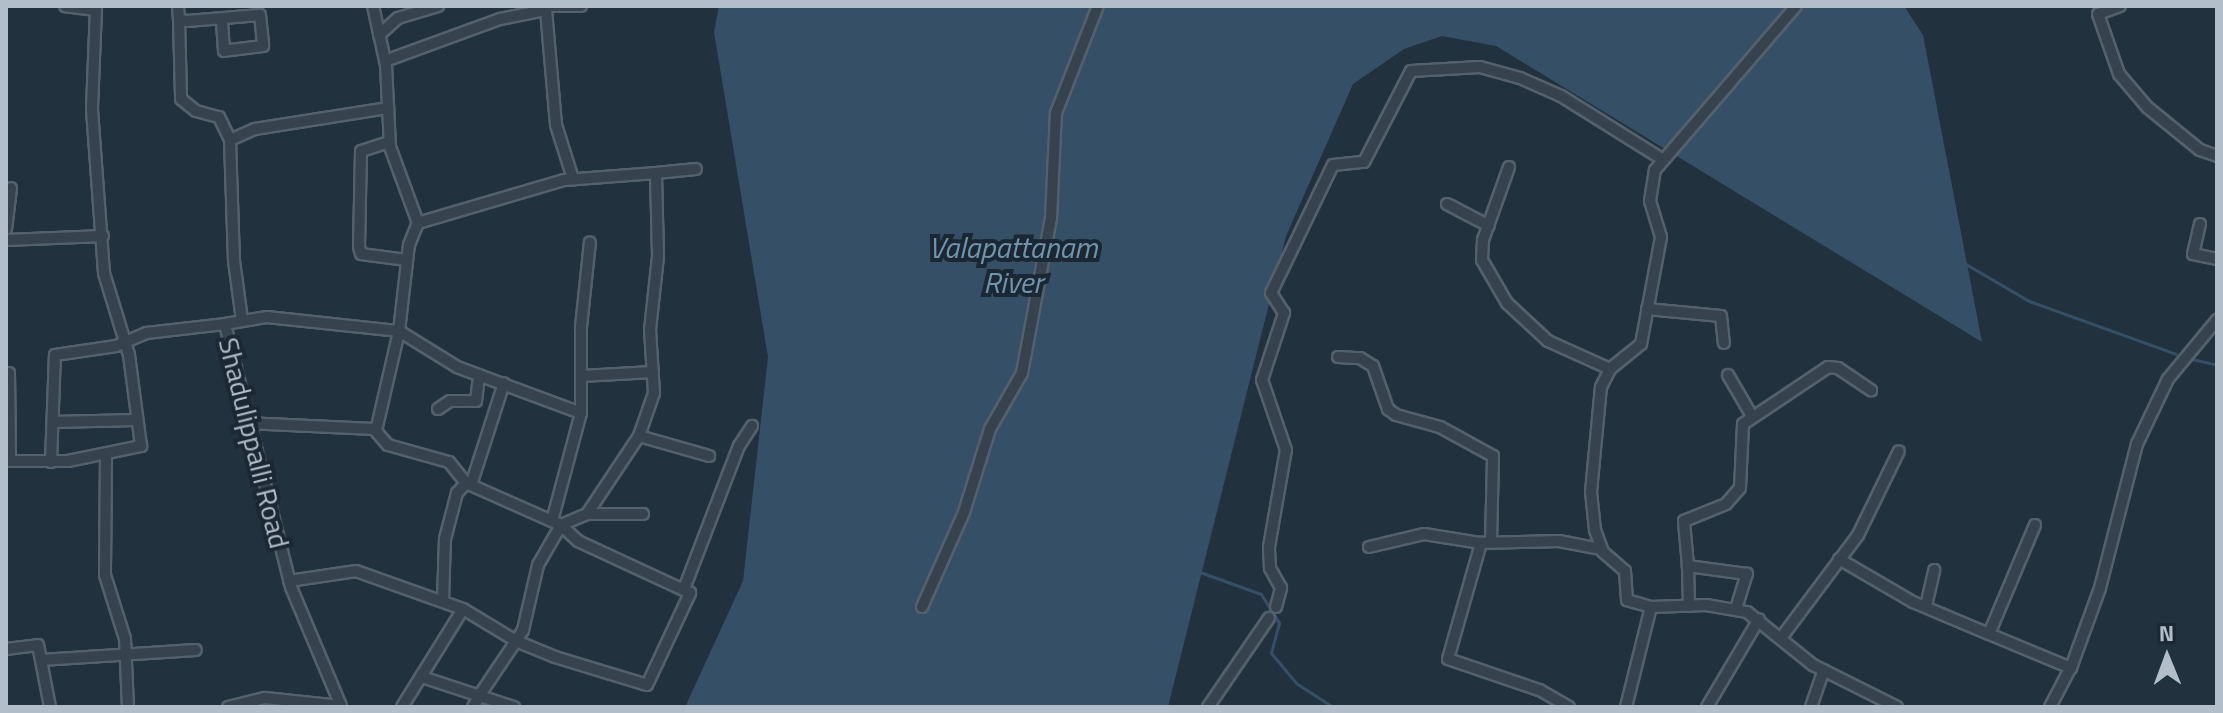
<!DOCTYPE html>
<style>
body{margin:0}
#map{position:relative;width:2223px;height:713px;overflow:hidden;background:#22313e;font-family:"Titillium Web",sans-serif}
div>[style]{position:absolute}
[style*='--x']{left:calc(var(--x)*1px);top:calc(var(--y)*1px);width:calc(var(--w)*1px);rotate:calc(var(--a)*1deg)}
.water>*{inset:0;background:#355066}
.stream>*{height:3px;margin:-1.5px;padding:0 1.5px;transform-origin:1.5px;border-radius:1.5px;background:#355066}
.roads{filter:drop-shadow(2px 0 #54616c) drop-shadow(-2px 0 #54616c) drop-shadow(0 2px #54616c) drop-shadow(0 -2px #54616c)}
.minor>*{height:10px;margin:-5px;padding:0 5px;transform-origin:5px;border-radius:5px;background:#36434e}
span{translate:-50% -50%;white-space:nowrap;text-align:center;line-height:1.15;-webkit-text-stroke:8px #1b2833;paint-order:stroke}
.street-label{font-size:28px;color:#b2bec9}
.water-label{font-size:30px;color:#7093ae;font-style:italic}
.frame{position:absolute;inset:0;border:8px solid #b2bec9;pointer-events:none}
.north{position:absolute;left:2127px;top:617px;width:80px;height:80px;-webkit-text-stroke:6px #1b2833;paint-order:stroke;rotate:359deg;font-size:22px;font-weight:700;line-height:32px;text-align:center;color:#b2bec9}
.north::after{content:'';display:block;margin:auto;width:28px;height:36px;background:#b2bec9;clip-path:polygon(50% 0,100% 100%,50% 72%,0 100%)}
</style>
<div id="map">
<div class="water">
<div style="clip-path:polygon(719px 6px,1904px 6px,1923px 35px,1982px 342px,1496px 46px,1442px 36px,1404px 49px,1353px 84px,1286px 236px,1168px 707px,685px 707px,743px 581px,768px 357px,714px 32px)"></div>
</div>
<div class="stream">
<div style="--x:1964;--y:263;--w:75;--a:30.3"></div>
<div style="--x:2029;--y:301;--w:156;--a:19.8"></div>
<div style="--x:2192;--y:359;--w:26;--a:13"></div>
<div style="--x:1197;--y:571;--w:68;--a:19.8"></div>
<div style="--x:1261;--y:594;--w:34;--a:58"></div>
<div style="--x:1279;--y:623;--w:31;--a:105"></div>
<div style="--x:1271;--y:653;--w:39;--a:50"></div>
<div style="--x:1296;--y:683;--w:44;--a:33"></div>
</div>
<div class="roads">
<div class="minor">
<div style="--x:178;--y:6;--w:14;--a:86"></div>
<div style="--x:179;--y:20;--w:8;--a:7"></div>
<div style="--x:187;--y:21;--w:73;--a:-4.7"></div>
<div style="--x:260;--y:15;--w:31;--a:84"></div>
<div style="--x:263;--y:46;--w:39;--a:173"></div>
<div style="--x:224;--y:51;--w:31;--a:-94"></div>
<div style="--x:545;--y:6;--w:36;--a:0"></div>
<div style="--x:2120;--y:6;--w:23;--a:160"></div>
<div style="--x:2098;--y:14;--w:64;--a:70.7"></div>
<div style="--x:2119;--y:74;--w:43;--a:49.7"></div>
<div style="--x:2147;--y:107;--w:68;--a:39.1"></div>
<div style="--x:2200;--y:150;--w:18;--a:19"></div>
<div style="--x:179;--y:20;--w:79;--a:88.5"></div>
<div style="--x:181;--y:99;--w:19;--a:39"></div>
<div style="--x:196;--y:111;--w:24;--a:15"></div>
<div style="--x:219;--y:117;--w:25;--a:64"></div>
<div style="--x:379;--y:35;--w:25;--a:-42"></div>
<div style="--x:398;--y:18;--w:42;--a:-16.7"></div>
<div style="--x:385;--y:61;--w:122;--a:-20.1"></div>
<div style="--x:500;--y:19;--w:47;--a:-11.1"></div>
<div style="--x:546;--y:10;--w:115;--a:85"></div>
<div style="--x:556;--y:125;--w:57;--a:72.5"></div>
<div style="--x:389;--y:142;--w:29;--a:162"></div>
<div style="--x:361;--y:151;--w:96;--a:91.2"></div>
<div style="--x:359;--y:247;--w:7;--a:74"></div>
<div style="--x:361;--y:254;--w:46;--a:7.4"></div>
<div style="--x:1509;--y:167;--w:77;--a:109.6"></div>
<div style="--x:1483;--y:240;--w:20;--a:93"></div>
<div style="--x:1482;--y:260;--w:50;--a:59.8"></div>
<div style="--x:1507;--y:303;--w:56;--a:42.8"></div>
<div style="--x:1548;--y:341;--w:68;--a:24.3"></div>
<div style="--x:656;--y:173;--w:40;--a:-5.7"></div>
<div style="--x:1447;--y:204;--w:47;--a:27.6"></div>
<div style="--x:2200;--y:224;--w:31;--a:103"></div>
<div style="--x:2193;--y:254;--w:25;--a:12"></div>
<div style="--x:6;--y:229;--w:41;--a:-83"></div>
<div style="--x:6;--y:240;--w:97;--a:-2.4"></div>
<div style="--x:1647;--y:309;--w:74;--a:5.4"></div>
<div style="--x:1721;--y:316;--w:27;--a:84"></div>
<div style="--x:242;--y:320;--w:60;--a:-97.7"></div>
<div style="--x:234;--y:261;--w:121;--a:-91.9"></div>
<div style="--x:230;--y:140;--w:27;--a:-24"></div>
<div style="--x:255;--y:129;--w:135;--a:-9"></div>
<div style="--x:1338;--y:357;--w:22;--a:3"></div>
<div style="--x:1360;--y:358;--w:15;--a:32"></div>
<div style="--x:1373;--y:366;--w:46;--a:70.8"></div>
<div style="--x:1388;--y:409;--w:10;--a:37"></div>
<div style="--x:1396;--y:415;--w:46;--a:15.3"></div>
<div style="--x:1440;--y:427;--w:60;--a:28.7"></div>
<div style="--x:1493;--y:456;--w:86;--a:91.3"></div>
<div style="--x:9;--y:373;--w:88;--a:89.3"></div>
<div style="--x:1728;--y:375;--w:48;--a:59.7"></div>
<div style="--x:581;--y:376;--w:72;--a:-3.2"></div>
<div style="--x:438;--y:409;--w:14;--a:-34"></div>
<div style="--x:450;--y:401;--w:26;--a:0"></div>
<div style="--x:476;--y:401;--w:26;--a:-83"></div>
<div style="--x:54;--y:422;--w:81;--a:-1.4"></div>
<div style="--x:246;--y:423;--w:128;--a:2.7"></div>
<div style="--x:374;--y:429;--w:21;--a:49"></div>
<div style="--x:388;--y:445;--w:63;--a:15.6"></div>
<div style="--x:449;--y:462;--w:27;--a:51"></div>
<div style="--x:466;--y:483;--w:104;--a:23.9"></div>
<div style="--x:561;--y:525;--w:28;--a:-23"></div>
<div style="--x:587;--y:514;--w:94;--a:-56.3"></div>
<div style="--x:639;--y:436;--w:46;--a:-70.8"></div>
<div style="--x:654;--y:393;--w:63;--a:-93.6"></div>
<div style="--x:650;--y:330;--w:74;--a:-83.8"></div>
<div style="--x:658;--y:256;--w:83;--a:-91.4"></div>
<div style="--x:656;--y:173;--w:92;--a:175.6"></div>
<div style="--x:564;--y:180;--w:152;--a:163.6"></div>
<div style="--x:376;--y:431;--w:103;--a:-77"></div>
<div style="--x:399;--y:331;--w:68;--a:31.8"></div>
<div style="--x:457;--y:367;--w:132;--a:20.4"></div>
<div style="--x:639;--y:436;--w:73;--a:15.9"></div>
<div style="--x:106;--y:456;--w:119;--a:90.5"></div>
<div style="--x:105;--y:575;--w:67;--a:72.6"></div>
<div style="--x:125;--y:639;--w:68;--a:87.5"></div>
<div style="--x:6;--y:461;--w:62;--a:0"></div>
<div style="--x:68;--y:461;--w:75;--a:-11.6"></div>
<div style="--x:141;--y:446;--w:92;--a:-97.5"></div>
<div style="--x:129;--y:355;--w:86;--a:-107"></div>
<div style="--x:104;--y:273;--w:165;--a:-94.2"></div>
<div style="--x:92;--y:108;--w:98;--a:-87.7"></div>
<div style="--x:96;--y:10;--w:31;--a:-173"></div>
<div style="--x:51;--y:462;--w:107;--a:-87.9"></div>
<div style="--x:55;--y:355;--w:62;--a:-8.4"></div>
<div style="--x:116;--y:346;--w:34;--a:-23"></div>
<div style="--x:147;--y:333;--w:79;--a:-6.6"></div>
<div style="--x:471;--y:485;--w:107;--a:-72.1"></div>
<div style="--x:587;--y:514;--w:56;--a:0"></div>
<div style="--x:552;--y:521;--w:112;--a:-75"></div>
<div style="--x:581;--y:413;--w:86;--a:-90"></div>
<div style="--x:581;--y:327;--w:85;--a:-84"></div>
<div style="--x:2035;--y:525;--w:118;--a:112.9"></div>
<div style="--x:1989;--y:634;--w:89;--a:22.5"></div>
<div style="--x:1369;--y:547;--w:57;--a:-13.3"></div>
<div style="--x:1424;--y:534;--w:58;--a:9"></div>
<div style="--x:1839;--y:559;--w:86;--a:30.2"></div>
<div style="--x:1913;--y:602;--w:82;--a:22.8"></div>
<div style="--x:1688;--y:566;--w:40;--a:88.6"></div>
<div style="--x:289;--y:581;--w:68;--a:-8.5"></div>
<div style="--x:356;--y:571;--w:114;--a:19.6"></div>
<div style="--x:684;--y:589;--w:153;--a:-69"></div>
<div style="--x:739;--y:446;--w:24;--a:-57"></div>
<div style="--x:443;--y:601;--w:62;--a:-88.2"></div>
<div style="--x:445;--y:539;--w:48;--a:-75.4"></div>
<div style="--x:457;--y:493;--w:13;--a:-48"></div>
<div style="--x:1926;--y:606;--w:37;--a:-77"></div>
<div style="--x:922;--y:607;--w:104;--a:-66.1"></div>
<div style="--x:964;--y:512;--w:87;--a:-72.6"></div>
<div style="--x:990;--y:429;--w:64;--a:-60.3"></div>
<div style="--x:1022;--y:373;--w:158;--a:-79.4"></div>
<div style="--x:1051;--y:218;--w:105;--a:-87.3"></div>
<div style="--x:1056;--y:113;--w:115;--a:-68.6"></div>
<div style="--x:1276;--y:607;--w:20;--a:-75"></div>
<div style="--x:1281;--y:588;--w:23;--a:-119"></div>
<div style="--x:1270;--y:568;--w:21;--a:-93"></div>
<div style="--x:1269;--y:547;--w:98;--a:-80.1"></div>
<div style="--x:1286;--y:450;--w:74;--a:-108.9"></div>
<div style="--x:1262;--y:380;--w:71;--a:-71.8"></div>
<div style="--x:1284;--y:313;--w:24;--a:-123"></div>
<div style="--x:1271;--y:293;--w:142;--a:-64.2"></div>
<div style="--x:1333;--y:165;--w:31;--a:-6"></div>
<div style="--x:1364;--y:162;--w:102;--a:-62.7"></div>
<div style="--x:1411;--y:71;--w:69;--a:-3.3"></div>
<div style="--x:1480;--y:67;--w:41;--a:15.4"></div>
<div style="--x:1520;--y:78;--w:45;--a:23.7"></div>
<div style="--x:1561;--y:96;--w:119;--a:32"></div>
<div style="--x:1651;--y:607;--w:25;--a:-164"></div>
<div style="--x:1627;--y:600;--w:29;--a:-94"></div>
<div style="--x:1625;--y:571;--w:29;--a:-139"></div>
<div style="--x:1603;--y:552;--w:23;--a:-110"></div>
<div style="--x:1595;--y:530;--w:38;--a:-96"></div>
<div style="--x:1591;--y:492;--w:105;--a:-84.6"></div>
<div style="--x:1601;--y:387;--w:20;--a:-63"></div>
<div style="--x:1610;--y:369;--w:40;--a:-39"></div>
<div style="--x:1641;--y:344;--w:109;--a:-79.4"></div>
<div style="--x:1661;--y:237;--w:38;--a:-107"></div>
<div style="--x:1650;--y:201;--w:31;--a:-81"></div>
<div style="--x:1655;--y:170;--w:216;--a:-49.3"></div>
<div style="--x:1736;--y:609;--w:37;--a:-73"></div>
<div style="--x:1747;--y:574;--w:60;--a:-172.3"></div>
<div style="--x:1688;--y:566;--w:45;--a:-95.1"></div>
<div style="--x:1684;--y:521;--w:45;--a:-22"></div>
<div style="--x:1726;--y:504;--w:21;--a:-49"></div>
<div style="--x:1740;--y:488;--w:64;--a:-87.3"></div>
<div style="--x:1743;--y:424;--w:102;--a:-33.8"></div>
<div style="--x:1828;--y:367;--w:10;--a:6"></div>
<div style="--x:1838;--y:368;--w:40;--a:34"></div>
<div style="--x:1781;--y:638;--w:129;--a:-53.2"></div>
<div style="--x:1858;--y:535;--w:93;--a:-64"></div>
<div style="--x:6;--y:649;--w:32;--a:-7"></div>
<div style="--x:38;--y:645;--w:63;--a:79"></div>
<div style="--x:41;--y:660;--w:155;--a:-3.7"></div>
<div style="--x:422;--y:677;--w:97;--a:18.1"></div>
<div style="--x:228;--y:707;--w:38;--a:-14"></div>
<div style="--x:265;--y:698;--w:76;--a:6"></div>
<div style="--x:341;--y:706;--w:129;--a:-112.8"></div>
<div style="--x:291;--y:587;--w:271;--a:-104.1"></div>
<div style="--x:225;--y:324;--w:43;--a:-9.5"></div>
<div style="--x:267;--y:317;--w:133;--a:6.1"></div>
<div style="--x:399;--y:331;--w:87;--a:-83.4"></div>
<div style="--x:409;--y:245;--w:24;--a:-68"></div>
<div style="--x:418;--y:223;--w:81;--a:-110.2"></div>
<div style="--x:390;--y:147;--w:82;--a:-92.8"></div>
<div style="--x:386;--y:65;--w:60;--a:-102.4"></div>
<div style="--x:402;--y:707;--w:115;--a:-58.1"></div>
<div style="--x:463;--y:609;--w:62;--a:31.1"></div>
<div style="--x:516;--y:641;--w:42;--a:22.3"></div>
<div style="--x:555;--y:657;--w:96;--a:16.9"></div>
<div style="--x:647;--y:685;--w:102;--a:-64.9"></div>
<div style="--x:690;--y:593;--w:123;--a:-155.1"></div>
<div style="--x:578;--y:541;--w:23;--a:-137"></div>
<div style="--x:561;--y:525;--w:46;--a:119.9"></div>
<div style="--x:538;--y:565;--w:67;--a:103"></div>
<div style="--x:523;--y:630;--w:13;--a:122"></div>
<div style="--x:516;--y:641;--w:63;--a:123.9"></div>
<div style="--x:481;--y:693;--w:10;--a:119"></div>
<div style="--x:476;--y:702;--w:6;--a:121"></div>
<div style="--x:1208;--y:707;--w:108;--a:-55.6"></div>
<div style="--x:1569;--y:707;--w:34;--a:-150"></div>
<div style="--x:1539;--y:690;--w:96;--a:-161.2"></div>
<div style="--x:1448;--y:659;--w:121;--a:-74.1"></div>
<div style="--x:1481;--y:543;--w:78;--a:-1.5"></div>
<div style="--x:1559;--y:541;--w:43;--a:10.8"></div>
<div style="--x:1626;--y:707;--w:103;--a:-76"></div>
<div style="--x:1651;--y:607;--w:55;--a:-2.1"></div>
<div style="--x:1706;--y:605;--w:42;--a:9.7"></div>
<div style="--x:1747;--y:612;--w:85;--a:38.8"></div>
<div style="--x:1813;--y:665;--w:94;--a:26.6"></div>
<div style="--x:1707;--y:707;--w:102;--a:-59.4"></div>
<div style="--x:1811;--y:707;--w:39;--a:-71"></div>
<div style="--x:2050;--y:707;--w:47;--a:-62.4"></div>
<div style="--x:2072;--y:665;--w:82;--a:-70"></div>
<div style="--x:2100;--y:588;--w:149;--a:-75.6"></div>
<div style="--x:2137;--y:444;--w:72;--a:-64.5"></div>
<div style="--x:2168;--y:379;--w:77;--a:-50.3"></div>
</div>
</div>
<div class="street-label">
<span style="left:254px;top:443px;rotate:76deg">Shadulippalli Road</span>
</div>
<div class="water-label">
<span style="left:1013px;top:264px">Valapattanam<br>River</span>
</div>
<div class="frame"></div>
<div class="north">N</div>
</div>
